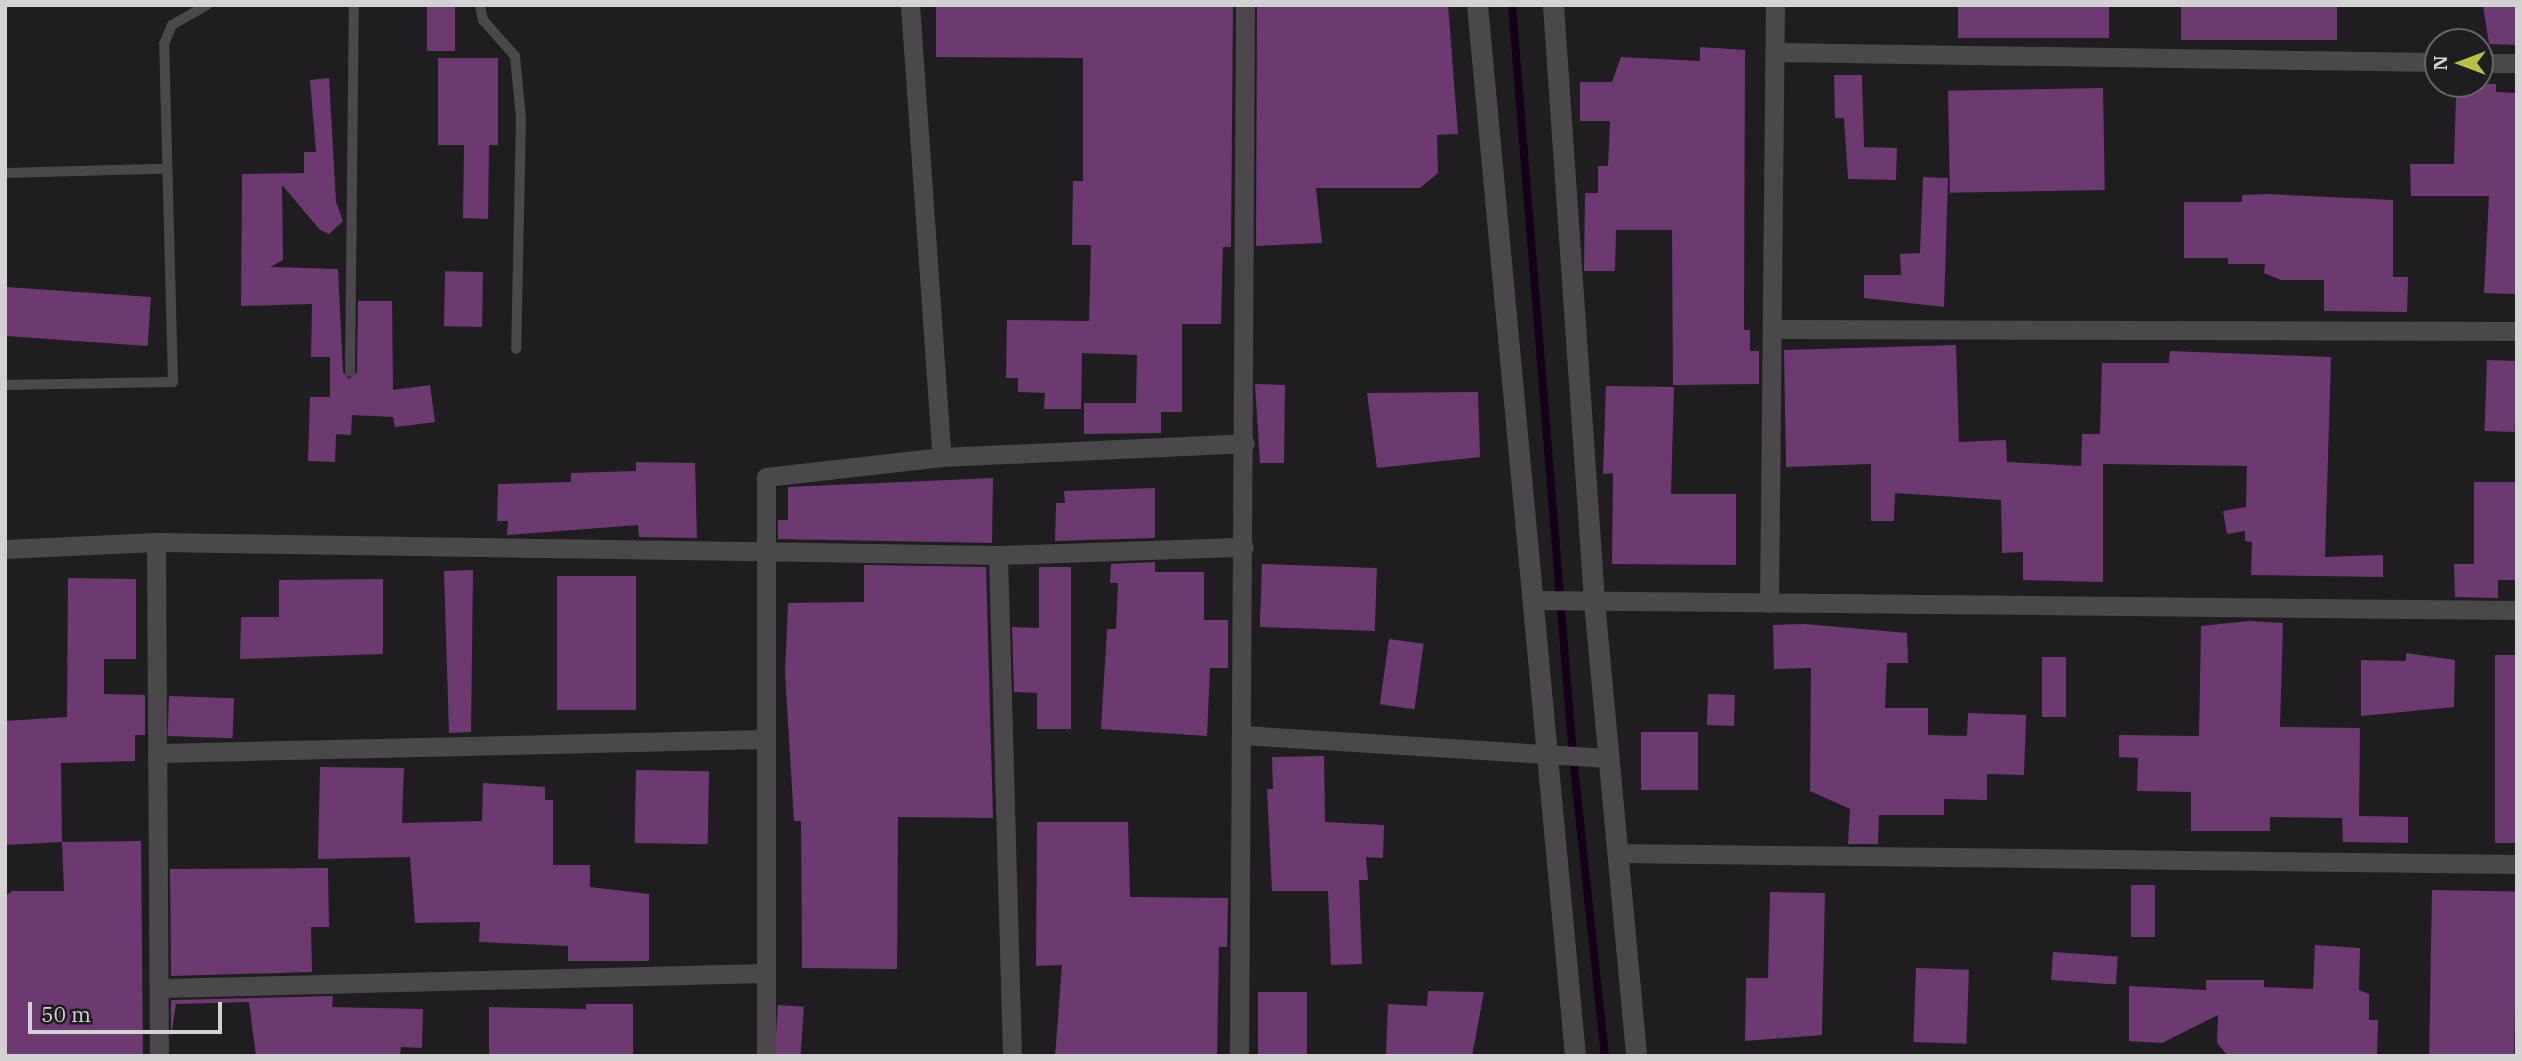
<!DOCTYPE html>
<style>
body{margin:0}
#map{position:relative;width:2522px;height:1061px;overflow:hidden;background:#1f1d1f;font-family:"IBM Plex Serif",serif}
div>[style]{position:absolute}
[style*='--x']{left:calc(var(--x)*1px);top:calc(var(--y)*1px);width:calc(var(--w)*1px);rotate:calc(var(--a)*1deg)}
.stream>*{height:8px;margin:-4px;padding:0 4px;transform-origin:4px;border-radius:4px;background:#150019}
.building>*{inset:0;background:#6c3a71;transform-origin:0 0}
.lane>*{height:10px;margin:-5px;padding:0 5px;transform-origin:5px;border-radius:5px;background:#4b484b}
.street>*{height:19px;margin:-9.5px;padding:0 9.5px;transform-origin:9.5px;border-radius:9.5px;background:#4b484b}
.secondary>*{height:21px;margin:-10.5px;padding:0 10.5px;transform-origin:10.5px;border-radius:10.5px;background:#4b484b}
span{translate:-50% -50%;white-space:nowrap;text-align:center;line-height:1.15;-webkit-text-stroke:7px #1f1d1f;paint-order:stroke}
.frame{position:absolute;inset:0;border:7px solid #d3d1d3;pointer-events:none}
.north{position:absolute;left:2424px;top:28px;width:70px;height:70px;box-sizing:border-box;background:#1f1d1f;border:2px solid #676567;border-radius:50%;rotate:270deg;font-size:19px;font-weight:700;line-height:28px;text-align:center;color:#d3d1d3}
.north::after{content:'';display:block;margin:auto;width:24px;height:32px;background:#b6c148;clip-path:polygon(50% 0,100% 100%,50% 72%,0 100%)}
.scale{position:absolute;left:28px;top:1002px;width:194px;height:32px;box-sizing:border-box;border:4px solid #d3d1d3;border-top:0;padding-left:9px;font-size:21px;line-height:24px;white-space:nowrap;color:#d3d1d3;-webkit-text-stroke:5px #1f1d1f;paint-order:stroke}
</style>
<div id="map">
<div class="stream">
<div style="--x:1512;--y:5;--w:754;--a:85.36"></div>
<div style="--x:1573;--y:757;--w:301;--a:83.9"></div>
</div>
<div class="building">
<div style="left:427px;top:5px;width:28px;height:46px"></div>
<div style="clip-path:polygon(936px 5px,1233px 5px,1231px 247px,1223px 247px,1221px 324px,1182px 324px,1182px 412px,1161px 412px,1161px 433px,1084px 434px,1084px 403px,1136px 403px,1137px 355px,1082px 353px,1081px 409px,1044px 409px,1045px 393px,1018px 392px,1018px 378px,1006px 378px,1007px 320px,1089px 321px,1091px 245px,1072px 245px,1073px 181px,1083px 181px,1083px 58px,936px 57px)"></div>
<div style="clip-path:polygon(1257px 5px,1448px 5px,1458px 134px,1437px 135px,1438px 173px,1420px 188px,1316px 188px,1322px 243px,1256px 246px)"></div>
<div style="left:1958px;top:5px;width:151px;height:33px"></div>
<div style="left:2181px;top:5px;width:156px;height:35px"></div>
<div style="clip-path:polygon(2483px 5px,2517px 5px,2517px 45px,2489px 44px)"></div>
<div style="clip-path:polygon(1700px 47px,1745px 50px,1744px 330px,1750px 330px,1750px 351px,1759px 351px,1759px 384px,1673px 385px,1672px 230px,1616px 230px,1615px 271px,1584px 271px,1585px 193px,1598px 193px,1598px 166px,1608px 166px,1610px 121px,1580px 121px,1580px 82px,1612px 82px,1621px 57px,1700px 61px)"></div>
<div style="clip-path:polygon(438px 58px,498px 58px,498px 145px,489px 145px,488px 219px,463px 218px,464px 145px,438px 145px)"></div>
<div style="clip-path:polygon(1834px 75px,1862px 75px,1864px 147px,1897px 148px,1896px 180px,1848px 179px,1844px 118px,1835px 118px)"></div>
<div style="clip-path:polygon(329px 78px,336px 202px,343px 221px,329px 234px,320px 230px,282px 185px,283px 260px,270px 267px,338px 269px,343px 372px,349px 379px,357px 372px,358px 301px,392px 301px,393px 390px,430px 385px,435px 422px,395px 427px,393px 417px,352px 415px,351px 435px,336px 434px,335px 462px,308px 461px,310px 397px,330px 397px,330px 357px,311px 357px,312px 304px,241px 306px,242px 174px,304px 173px,304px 152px,316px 152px,310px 80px)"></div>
<div style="clip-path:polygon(2465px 84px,2496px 84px,2496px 92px,2517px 93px,2515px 294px,2484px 293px,2489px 196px,2411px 196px,2410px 164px,2454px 164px,2456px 95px,2465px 95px)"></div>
<div style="left:2103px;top:88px;width:102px;height:155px;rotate:89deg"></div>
<div style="clip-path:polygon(1923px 177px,1948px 178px,1944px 307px,1864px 298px,1864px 275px,1901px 275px,1900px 254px,1920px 253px)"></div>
<div style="clip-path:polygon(2267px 194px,2393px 200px,2393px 277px,2408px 277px,2407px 312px,2324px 311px,2324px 280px,2281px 280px,2264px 273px,2265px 264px,2228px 264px,2228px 258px,2184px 258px,2184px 202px,2242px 202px,2242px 195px)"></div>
<div style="left:483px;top:272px;width:55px;height:38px;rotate:91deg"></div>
<div style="left:151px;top:297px;width:49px;height:145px;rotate:94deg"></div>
<div style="clip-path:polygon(1956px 345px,1959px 442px,2006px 440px,2007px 462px,2081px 466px,2082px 434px,2100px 434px,2102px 363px,2169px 363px,2170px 351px,2331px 357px,2325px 557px,2383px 555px,2383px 577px,2251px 575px,2252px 542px,2245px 541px,2245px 531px,2227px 534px,2223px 511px,2246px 507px,2247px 466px,2103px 464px,2103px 582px,2023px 580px,2023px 552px,2002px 553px,2001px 500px,1895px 493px,1894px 521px,1871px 521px,1871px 464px,1786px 467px,1784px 350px)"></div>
<div style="left:2487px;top:360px;width:30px;height:71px;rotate:2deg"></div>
<div style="clip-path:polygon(1255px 384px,1285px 385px,1284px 463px,1260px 463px)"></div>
<div style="clip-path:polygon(1606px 386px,1674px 387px,1671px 494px,1736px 494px,1736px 565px,1612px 564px,1613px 473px,1603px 474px)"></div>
<div style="clip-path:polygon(1478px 392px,1480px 457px,1377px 468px,1367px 393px)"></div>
<div style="clip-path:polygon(636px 462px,695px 463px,697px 538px,639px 537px,638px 525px,507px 535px,508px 521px,497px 521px,498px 484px,571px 482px,571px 473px,636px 471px)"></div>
<div style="clip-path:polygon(993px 478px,992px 543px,778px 539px,778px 520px,788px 520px,788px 487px)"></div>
<div style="clip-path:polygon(2474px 482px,2517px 482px,2517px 580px,2498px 580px,2498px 598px,2455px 597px,2454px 564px,2474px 564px)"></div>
<div style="clip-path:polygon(1155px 488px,1155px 538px,1055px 541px,1056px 503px,1065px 503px,1064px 491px)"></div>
<div style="clip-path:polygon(1155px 562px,1155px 572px,1204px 572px,1204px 620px,1228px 620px,1228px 668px,1210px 668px,1207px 736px,1101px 729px,1107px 629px,1116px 629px,1118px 583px,1110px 583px,1111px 564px)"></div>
<div style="left:1262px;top:564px;width:115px;height:63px;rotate:2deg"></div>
<div style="clip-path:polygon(864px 565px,986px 567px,993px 818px,898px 817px,897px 969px,802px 968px,801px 821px,794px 821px,785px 673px,788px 603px,864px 602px)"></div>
<div style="clip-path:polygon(1039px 567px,1071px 567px,1071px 729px,1037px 729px,1037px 693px,1014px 692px,1012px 627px,1039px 628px)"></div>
<div style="clip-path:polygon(473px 570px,471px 732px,449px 733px,444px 571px)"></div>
<div style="left:557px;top:576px;width:79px;height:134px"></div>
<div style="clip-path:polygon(68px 578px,136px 579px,136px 659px,104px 659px,104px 694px,145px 695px,145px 735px,135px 735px,135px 761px,61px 763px,62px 842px,5px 845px,5px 721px,67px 717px)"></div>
<div style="clip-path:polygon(383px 579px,383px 654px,240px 659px,241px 617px,279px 617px,279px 580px)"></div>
<div style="clip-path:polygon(2249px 621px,2283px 623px,2280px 727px,2360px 728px,2359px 816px,2408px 817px,2408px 843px,2343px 842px,2342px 818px,2270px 817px,2270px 831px,2191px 831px,2191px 792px,2137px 791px,2138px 758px,2119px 757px,2119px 735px,2199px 736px,2201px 626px)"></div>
<div style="clip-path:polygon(1805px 624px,1907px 633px,1908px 663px,1887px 663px,1885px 708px,1928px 708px,1928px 735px,1967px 736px,1968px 713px,2026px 715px,2024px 775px,1987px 774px,1987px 800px,1944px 799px,1944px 815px,1879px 815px,1878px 844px,1848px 844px,1850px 809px,1810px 791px,1811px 668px,1774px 669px,1773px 625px)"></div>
<div style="left:1389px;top:639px;width:35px;height:66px;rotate:8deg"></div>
<div style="clip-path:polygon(2406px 653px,2455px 660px,2454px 707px,2361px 716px,2361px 660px,2406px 661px)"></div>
<div style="left:2495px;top:655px;width:22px;height:188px"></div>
<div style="left:2042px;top:657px;width:24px;height:60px"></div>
<div style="left:1708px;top:694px;width:27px;height:31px;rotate:2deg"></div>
<div style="left:169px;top:696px;width:65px;height:40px;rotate:2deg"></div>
<div style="left:1641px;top:732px;width:57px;height:58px"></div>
<div style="clip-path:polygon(1324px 756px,1325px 822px,1384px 825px,1383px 858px,1366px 857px,1368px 880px,1359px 880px,1362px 964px,1331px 965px,1328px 891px,1272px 891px,1267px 789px,1273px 789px,1272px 757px)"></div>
<div style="clip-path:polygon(320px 767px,404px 768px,402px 823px,482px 821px,483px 783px,545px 787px,545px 800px,553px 800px,553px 865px,590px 865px,590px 887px,649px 894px,649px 961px,568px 961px,568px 946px,479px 942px,480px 922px,415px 923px,410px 857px,318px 859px)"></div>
<div style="left:636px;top:770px;width:73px;height:73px;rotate:1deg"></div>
<div style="clip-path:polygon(1037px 822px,1128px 822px,1130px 897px,1228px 898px,1227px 947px,1219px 947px,1217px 1056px,1055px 1056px,1062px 965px,1036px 966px)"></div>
<div style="clip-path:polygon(141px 841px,143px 1056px,5px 1056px,5px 897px,12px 891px,64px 891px,62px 842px)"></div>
<div style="clip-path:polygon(328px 868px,329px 927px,311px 927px,312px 972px,171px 976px,170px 869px)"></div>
<div style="left:2131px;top:885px;width:24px;height:52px"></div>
<div style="left:2432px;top:890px;width:85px;height:166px;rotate:1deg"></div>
<div style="clip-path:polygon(1770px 892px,1825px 893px,1822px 1035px,1745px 1041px,1746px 978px,1768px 978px)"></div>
<div style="clip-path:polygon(2315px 945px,2360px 948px,2359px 990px,2369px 994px,2369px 1020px,2378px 1020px,2377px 1056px,2228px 1056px,2217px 1043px,2218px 1015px,2162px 1043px,2129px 1041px,2129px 986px,2206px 990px,2206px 980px,2264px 980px,2264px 987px,2313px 989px)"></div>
<div style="left:2053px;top:952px;width:65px;height:28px;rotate:4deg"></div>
<div style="left:1916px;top:968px;width:53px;height:74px;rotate:2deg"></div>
<div style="clip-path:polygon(1428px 991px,1484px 992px,1472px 1056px,1386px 1054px,1388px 1004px,1427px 1006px)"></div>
<div style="left:1258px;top:992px;width:49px;height:64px"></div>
<div style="clip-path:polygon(333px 996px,332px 1007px,423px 1009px,422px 1048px,401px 1047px,400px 1056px,256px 1056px,249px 1002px,176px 1004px,171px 1038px,171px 1000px)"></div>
<div style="clip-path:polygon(586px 1004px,633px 1004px,633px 1056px,489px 1056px,489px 1007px,586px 1009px)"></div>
<div style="left:778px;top:1005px;width:26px;height:51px;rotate:4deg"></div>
</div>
<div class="lane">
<div style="--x:480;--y:5;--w:15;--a:79"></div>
<div style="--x:483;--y:20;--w:48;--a:48.4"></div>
<div style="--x:515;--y:56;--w:62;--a:84.5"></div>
<div style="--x:521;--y:118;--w:231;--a:91.2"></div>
<div style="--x:5;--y:173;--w:158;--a:-1.5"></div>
<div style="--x:350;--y:372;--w:367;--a:-89.4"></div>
<div style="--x:5;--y:385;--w:168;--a:-1"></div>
<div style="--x:173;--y:382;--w:338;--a:-91.5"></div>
<div style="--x:164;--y:44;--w:21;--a:-67"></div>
<div style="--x:172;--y:25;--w:40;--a:-29.7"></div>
</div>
<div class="street">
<div style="--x:910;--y:5;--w:453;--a:86"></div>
<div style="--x:1775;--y:52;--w:663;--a:0.86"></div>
<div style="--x:2480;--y:63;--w:37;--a:0"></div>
<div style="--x:1772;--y:329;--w:745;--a:0.15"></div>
<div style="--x:156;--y:542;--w:514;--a:89.67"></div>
<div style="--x:5;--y:549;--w:151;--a:-2.7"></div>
<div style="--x:156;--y:542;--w:842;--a:0.88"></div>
<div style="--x:998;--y:555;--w:246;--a:-1.9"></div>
<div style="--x:998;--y:555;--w:501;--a:88.4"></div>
<div style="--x:1532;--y:600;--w:985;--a:0.58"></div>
<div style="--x:1769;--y:603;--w:598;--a:-89.43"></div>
<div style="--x:1242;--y:735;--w:367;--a:3.6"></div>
<div style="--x:160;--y:753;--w:606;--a:-1.32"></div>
<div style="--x:1617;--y:853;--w:900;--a:0.7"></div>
<div style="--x:161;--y:988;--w:605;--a:-1.42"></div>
<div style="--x:766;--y:1056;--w:579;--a:-90"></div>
<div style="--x:766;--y:477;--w:177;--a:-6.5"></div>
<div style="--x:942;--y:457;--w:303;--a:-2.6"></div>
<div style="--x:1239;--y:1056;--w:1051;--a:-89.67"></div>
</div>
<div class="secondary">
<div style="--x:1477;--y:5;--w:1056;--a:84.67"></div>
<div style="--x:1553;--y:5;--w:597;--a:86.06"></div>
<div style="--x:1594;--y:601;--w:457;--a:84.7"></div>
</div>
<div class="frame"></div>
<div class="north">N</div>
<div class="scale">50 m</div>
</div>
